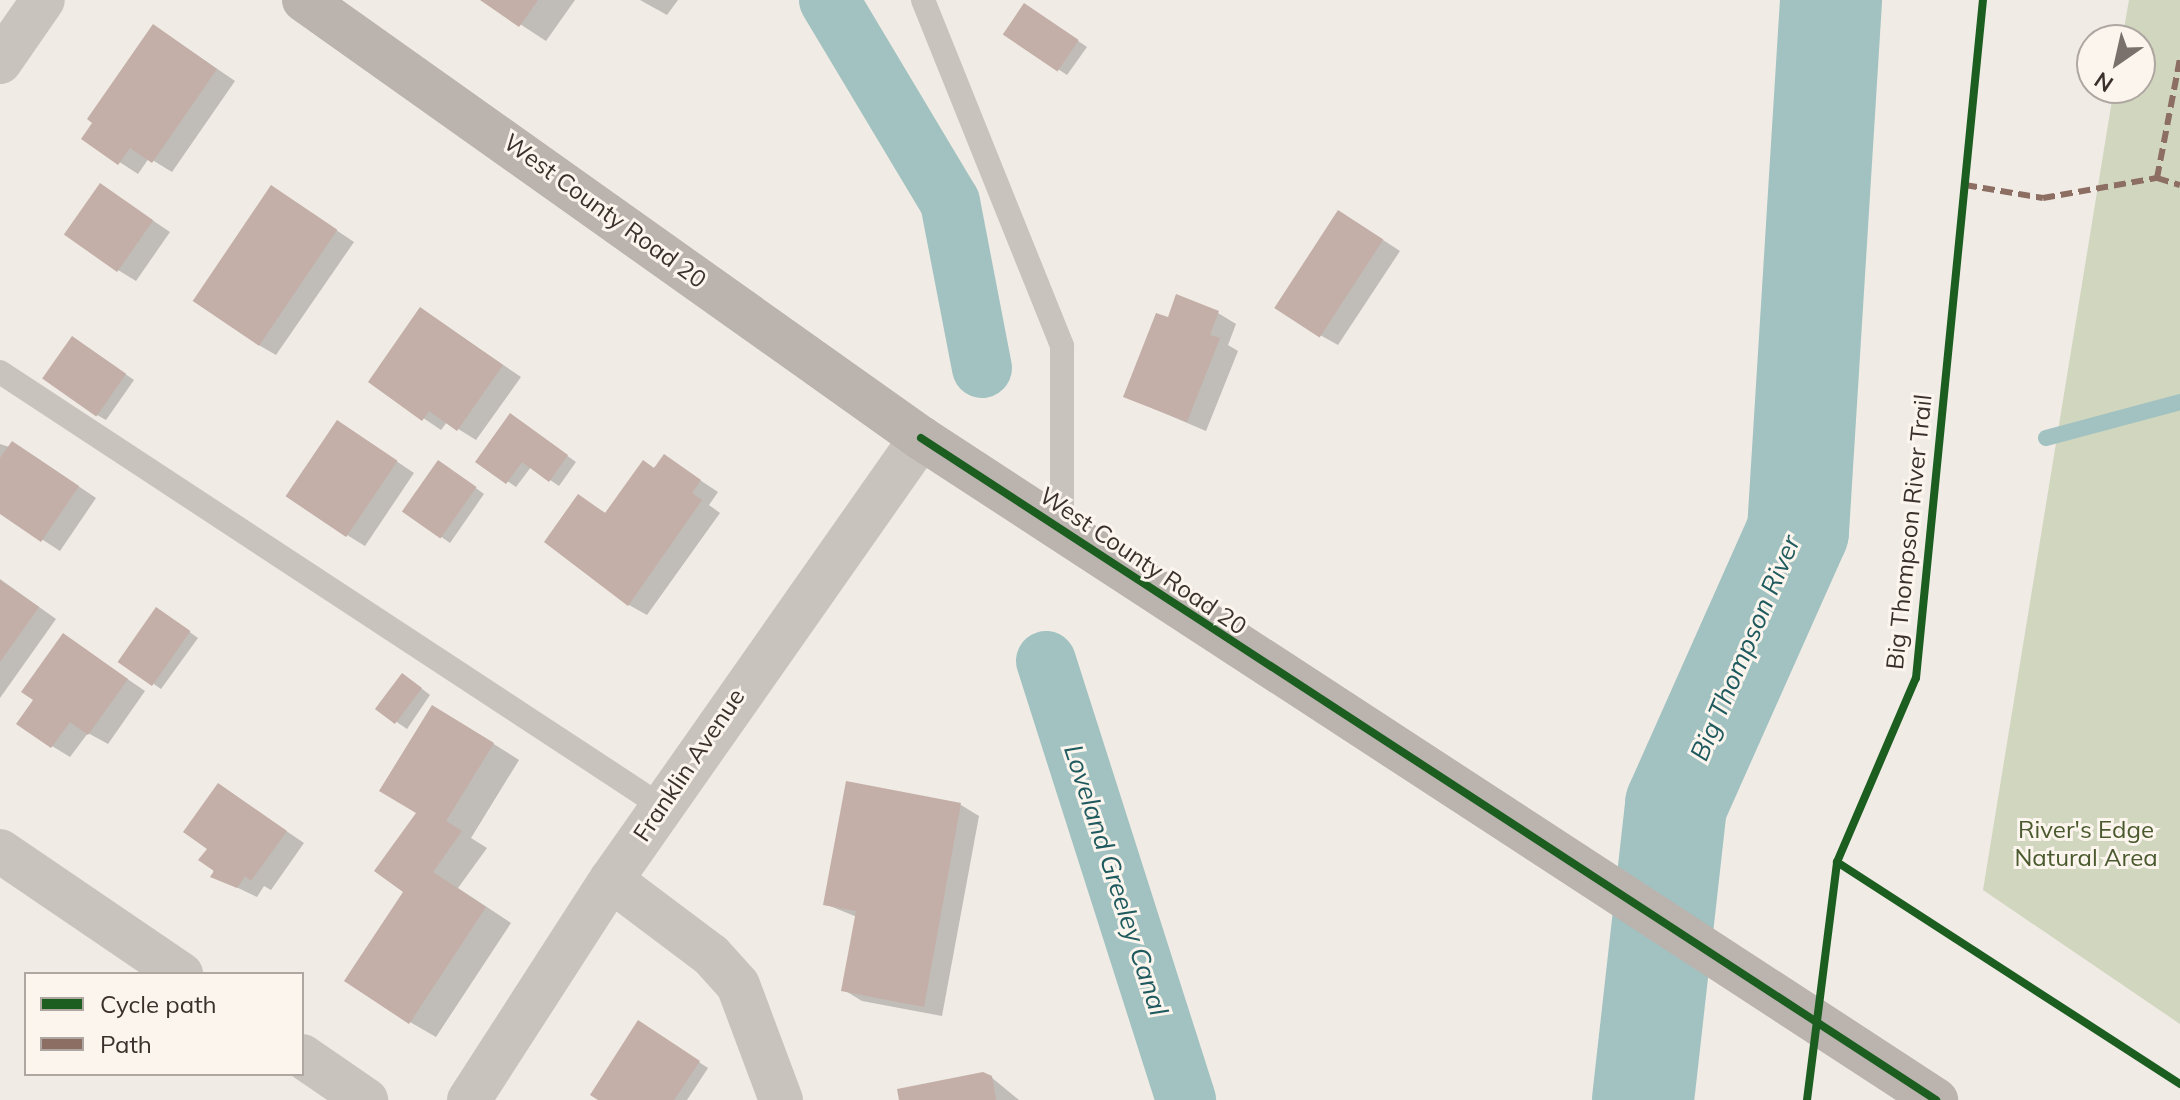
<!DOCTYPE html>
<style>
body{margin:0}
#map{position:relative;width:2180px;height:1100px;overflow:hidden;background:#f0ebe5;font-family:Mulish,sans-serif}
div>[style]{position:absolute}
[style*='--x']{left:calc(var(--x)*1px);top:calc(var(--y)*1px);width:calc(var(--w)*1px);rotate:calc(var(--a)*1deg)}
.green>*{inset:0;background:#d1d6bf}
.shadow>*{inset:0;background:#0003}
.stream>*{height:16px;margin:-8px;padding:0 8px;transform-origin:8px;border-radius:8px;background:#a1c2c1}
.canal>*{height:60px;margin:-30px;padding:0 30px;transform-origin:30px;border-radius:30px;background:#a1c2c1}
.river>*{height:102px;margin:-51px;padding:0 51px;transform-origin:51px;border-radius:51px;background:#a1c2c1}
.building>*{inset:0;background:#c3afa7;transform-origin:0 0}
.lane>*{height:24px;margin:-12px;padding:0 12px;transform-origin:12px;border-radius:12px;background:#c9c3be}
.street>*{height:44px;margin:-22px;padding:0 22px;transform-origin:22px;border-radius:22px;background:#c9c3be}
.secondary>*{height:44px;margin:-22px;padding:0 22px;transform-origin:22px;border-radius:22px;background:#bab3ae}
.quiet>*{height:6px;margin-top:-3px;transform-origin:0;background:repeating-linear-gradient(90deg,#8d6e63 0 12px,transparent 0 18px)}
.cycleway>*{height:8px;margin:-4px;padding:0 4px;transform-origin:4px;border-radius:4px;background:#1b5e20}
span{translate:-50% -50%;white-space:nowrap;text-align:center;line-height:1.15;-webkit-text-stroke:6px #fbf5ee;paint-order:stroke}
.street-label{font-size:24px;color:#3b302b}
.park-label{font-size:24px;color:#4a5a2e}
.water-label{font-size:26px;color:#1f5a5e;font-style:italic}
.legend{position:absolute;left:24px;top:972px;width:280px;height:104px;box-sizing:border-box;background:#fbf5ee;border:2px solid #aea6a0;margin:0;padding:10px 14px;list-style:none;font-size:24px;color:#3b302b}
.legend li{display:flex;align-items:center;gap:16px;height:40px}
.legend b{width:40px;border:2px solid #aea6a0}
.north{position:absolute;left:2076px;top:24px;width:80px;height:80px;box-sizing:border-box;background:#fbf5ee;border:2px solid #aea6a0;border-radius:50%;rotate:214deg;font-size:22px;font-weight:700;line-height:32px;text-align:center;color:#3b302b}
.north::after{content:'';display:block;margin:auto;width:28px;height:36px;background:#7a716c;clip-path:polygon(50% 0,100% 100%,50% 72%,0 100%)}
</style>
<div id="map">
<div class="green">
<div style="clip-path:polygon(2129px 0,2180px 0,2180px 1024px,1983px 890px,2114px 88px,2140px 88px,2140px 40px,2122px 40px)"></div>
</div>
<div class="shadow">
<div style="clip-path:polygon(483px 0,575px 0,546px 41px)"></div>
<div style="clip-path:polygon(640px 0,678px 0,667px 15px)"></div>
<div style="clip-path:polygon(1033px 10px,1087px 47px,1067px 75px,1005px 34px)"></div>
<div style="clip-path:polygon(172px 38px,235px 81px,172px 172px,149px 158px,138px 174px,84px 139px)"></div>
<div style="clip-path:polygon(272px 187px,354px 242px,276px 355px,257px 344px)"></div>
<div style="clip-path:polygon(118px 197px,170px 232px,136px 281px,118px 270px)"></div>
<div style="clip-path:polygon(1357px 223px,1400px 251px,1338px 345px,1320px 335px)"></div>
<div style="clip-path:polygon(421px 309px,521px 377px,476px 440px,447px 422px,441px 430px,370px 382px)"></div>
<div style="clip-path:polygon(1218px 313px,1236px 324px,1228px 345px,1238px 351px,1206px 431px,1126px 397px,1169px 320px)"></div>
<div style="clip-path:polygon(82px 344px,134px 380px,106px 420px,97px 415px)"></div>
<div style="clip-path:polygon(519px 421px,576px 462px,559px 486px,531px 467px,516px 487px,478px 461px)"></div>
<div style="clip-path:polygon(356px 434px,414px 473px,365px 546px,347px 535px)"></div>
<div style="clip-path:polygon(0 444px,31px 454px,96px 498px,60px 551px,0 512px)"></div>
<div style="clip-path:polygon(665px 457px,718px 492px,709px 505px,720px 513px,647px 615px,629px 605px,578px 496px,607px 514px)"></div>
<div style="clip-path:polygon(448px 468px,484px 494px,450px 543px,404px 511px)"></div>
<div style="clip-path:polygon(0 579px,56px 619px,0 698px)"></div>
<div style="clip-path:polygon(166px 615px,198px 638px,161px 689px,120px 661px)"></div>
<div style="clip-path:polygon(63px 635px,145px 691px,108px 744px,88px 733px,70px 757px,52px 746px,36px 699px)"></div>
<div style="clip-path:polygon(412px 681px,430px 695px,407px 729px,379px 710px)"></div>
<div style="clip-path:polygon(459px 722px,519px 760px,471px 838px,487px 848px,458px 888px,511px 923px,436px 1037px,410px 1022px,406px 891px)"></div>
<div style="clip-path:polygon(219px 785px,304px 843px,271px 890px,264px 886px,257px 897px,213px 876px)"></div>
<div style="clip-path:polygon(961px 805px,979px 816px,942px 1016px,862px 1001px,844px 990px,857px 917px,825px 904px)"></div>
<div style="clip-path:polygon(647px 1028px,708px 1068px,687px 1100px,602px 1100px)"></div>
<div style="clip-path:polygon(991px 1077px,1019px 1100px,900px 1100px)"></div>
</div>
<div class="stream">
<div style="--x:2046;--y:438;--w:139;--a:-15"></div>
</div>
<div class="canal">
<div style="--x:829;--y:0;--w:235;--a:59.1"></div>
<div style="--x:950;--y:202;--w:169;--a:79.1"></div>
<div style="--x:1046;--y:661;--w:461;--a:72.3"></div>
</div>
<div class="river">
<div style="--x:1643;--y:1100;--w:297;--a:-83.6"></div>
<div style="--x:1676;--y:805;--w:300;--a:-66"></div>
<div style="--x:1798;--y:531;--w:532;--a:-86.44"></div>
</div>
<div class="building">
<div style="clip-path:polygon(480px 0,538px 0,519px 27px)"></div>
<div style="left:1024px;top:3px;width:66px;height:38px;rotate:34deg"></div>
<div style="clip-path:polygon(153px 24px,217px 69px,152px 163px,130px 148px,118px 165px,81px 139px,92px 123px,87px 119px)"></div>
<div style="left:100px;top:183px;width:65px;height:63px;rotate:35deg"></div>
<div style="left:271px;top:185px;width:80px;height:140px;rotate:34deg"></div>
<div style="left:1338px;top:210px;width:54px;height:117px;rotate:33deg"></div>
<div style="clip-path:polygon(1176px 294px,1219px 311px,1210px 335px,1220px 338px,1187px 422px,1123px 397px,1156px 313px,1168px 317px)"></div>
<div style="clip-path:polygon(420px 307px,503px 365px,457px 431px,429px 411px,422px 421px,368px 382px)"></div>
<div style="left:72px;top:336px;width:66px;height:52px;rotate:35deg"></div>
<div style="clip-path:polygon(510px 413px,568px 455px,549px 482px,522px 462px,506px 484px,475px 462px)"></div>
<div style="left:337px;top:420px;width:73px;height:92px;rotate:34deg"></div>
<div style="clip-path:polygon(12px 441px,79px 486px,41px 542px,0 514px,0 458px)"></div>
<div style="clip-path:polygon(664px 454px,701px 480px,692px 493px,702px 500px,628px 606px,544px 542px,578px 494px,605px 513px,643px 460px,654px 468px)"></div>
<div style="left:438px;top:460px;width:47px;height:63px;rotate:35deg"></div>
<div style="clip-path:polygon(0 580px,39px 607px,0 662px)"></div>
<div style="left:156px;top:607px;width:42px;height:67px;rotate:35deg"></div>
<div style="clip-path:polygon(63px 633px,128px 679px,88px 735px,70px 722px,51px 748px,16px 724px,33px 700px,21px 692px)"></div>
<div style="left:402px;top:673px;width:25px;height:45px;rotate:37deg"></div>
<div style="clip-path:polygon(432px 705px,494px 743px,446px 821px,462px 831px,433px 872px,486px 907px,409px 1024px,344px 981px,403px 892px,374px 871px,416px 813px,379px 791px)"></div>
<div style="clip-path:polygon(846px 781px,961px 803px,924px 1007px,841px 991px,856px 911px,823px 905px)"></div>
<div style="clip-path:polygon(218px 783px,287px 831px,251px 881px,245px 876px,237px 888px,210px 877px,214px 871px,198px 860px,207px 849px,183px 832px)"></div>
<div style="clip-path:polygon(638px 1020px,700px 1061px,674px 1100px,598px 1100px,590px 1095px)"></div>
<div style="clip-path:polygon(983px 1072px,992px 1076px,996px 1100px,899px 1100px,897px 1089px)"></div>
</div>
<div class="lane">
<div style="--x:923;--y:0;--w:373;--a:68.1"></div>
<div style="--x:1062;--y:346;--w:186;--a:90"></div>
<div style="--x:0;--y:372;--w:791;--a:33.29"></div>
</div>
<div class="street">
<div style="--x:0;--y:62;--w:75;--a:-55.3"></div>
<div style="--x:0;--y:851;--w:219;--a:34.2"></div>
<div style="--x:611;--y:880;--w:125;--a:36.9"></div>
<div style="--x:711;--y:955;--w:40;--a:48"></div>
<div style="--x:738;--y:985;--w:123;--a:69.5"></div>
<div style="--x:302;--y:1056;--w:78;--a:34.5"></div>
<div style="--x:469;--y:1100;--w:262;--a:-57.2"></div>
<div style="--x:611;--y:880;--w:540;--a:-54.96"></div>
</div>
<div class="secondary">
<div style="--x:304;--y:0;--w:757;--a:35.37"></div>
<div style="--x:921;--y:438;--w:1212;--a:33.11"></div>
</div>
<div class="quiet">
<div style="--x:2157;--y:178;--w:121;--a:-79.1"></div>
<div style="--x:1965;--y:185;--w:79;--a:9.5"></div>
<div style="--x:2043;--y:198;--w:116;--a:-10"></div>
<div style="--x:2157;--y:178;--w:24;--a:17"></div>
</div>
<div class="cycleway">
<div style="--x:921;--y:438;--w:1212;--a:33.11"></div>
<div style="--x:1837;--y:862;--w:409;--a:32.9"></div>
<div style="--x:1807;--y:1100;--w:240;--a:-82.8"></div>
<div style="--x:1837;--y:862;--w:200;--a:-66.8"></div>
<div style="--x:1916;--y:678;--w:681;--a:-84.36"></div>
</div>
<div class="street-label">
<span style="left:605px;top:211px;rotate:36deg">West County Road 20</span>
<span style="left:1909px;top:532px;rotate:-84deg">Big Thompson River Trail</span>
<span style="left:1143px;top:561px;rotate:34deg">West County Road 20</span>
<span style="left:689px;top:765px;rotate:-56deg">Franklin Avenue</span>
</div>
<div class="park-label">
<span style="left:2086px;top:844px">River's Edge<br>Natural Area</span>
</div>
<div class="water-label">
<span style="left:1745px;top:648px;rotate:-67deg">Big Thompson River</span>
<span style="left:1116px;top:880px;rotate:72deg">Loveland Greeley Canal</span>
</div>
<ul class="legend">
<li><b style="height:10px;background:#1b5e20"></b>Cycle path</li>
<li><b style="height:10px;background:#8d6e63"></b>Path</li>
</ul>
<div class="north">N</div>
</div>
